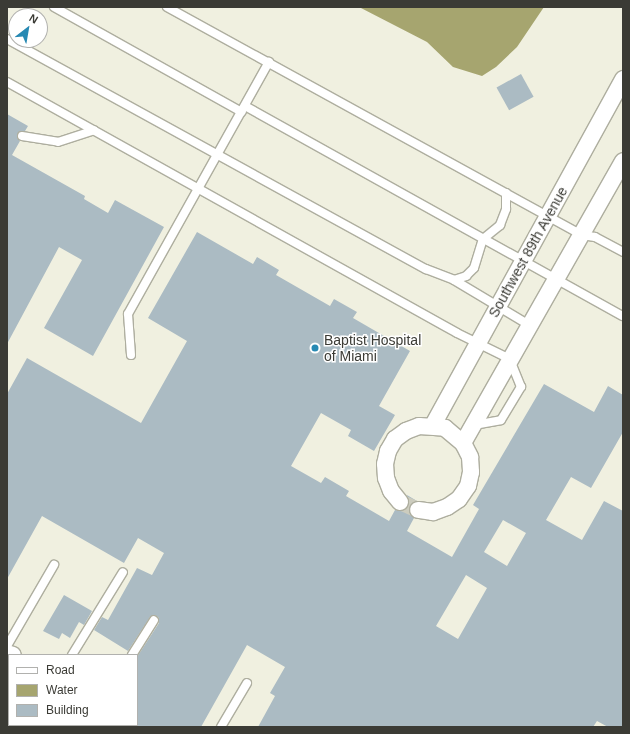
<!DOCTYPE html>
<style>
body{margin:0}
#map{position:relative;width:630px;height:734px;overflow:hidden;background:#f0f0e0;font-family:Arial,sans-serif}
div>[style]{position:absolute}
[style*='--x']{left:calc(var(--x)*1px);top:calc(var(--y)*1px);width:calc(var(--w)*1px);rotate:calc(var(--a)*1deg)}
.water>*{inset:0;background:#a6a56f}
.building>*{inset:0;background:#abbbc3;transform-origin:0 0}
.minor-tunnel>*{height:16px;margin-top:-8px;transform-origin:0;background:repeating-linear-gradient(90deg,#ccccbe 0 16px,transparent 0 24px)}
.roads{filter:drop-shadow(1px 0 #aeae9f) drop-shadow(-1px 0 #aeae9f) drop-shadow(0 1px #aeae9f) drop-shadow(0 -1px #aeae9f)}
.service>*{height:8px;margin:-4px;padding:0 4px;transform-origin:4px;border-radius:4px;background:#fff}
.minor>*{height:16px;margin:-8px;padding:0 8px;transform-origin:8px;border-radius:8px;background:#fff}
.dots>*{width:11px;height:11px;translate:-50% -50%;box-sizing:border-box;border:2px solid #fff;border-radius:50%}
span{translate:-50% -50%;white-space:nowrap;text-align:center;line-height:1.15;-webkit-text-stroke:3px #fff;paint-order:stroke}
.street-label{font-size:14px;color:#3b3b35}
.poi-label{font-size:14px;color:#3b3b35}
.left{translate:0 -50%;text-align:left}
.frame{position:absolute;inset:0;border:8px solid #3b3b35;pointer-events:none}
.legend{position:absolute;left:8px;top:654px;width:130px;height:72px;box-sizing:border-box;background:#fff;border:1px solid #b1b1ae;margin:0;padding:5px 7px;list-style:none;font-size:12px;color:#3b3b35}
.legend li{display:flex;align-items:center;gap:8px;height:20px}
.legend b{width:20px;border:1px solid #b1b1ae}
.north{position:absolute;left:8px;top:8px;width:40px;height:40px;box-sizing:border-box;background:#fff;border:1px solid #b1b1ae;border-radius:50%;rotate:31deg;font-size:11px;font-weight:700;line-height:16px;text-align:center;color:#3b3b35}
.north::after{content:'';display:block;margin:auto;width:14px;height:18px;background:#2789b3;clip-path:polygon(50% 0,100% 100%,50% 72%,0 100%)}
</style>
<div id="map">
<div class="water">
<div style="clip-path:polygon(359px 7px,544px 7px,517px 47px,496px 67px,482px 76px,453px 67px,427px 42px)"></div>
</div>
<div class="building">
<div style="left:521px;top:74px;width:26px;height:28px;rotate:61deg"></div>
<div style="clip-path:polygon(7px 114px,28px 126px,25px 131px,18px 133px,17px 138px,20px 141px,12px 155px,85px 196px,84px 199px,108px 213px,115px 200px,164px 227px,93px 356px,44px 328px,82px 260px,59px 247px,7px 344px)"></div>
<div style="clip-path:polygon(evenodd,197px 232px,253px 264px,257px 257px,279px 270px,276px 275px,330px 306px,334px 299px,357px 312px,353px 318px,410px 351px,379px 406px,395px 415px,374px 451px,348px 436px,351px 430px,321px 413px,291px 466px,321px 483px,325px 477px,349px 491px,346px 496px,389px 521px,395px 510px,402px 511px,409px 506px,407px 495px,417px 501px,409px 508px,414px 518px,407px 531px,452px 557px,479px 509px,473px 505px,544px 384px,594px 412px,608px 386px,623px 395px,623px 432px,591px 488px,571px 477px,546px 520px,582px 540px,604px 501px,623px 511px,623px 727px,608px 727px,597px 721px,593px 727px,258px 727px,275px 696px,270px 693px,285px 667px,247px 645px,201px 727px,137px 727px,137px 657px,159px 623px,159px 618px,155px 615px,150px 617px,128px 651px,94px 630px,102px 617px,108px 620px,137px 568px,152px 575px,164px 553px,138px 538px,124px 563px,42px 516px,7px 579px,7px 394px,27px 358px,141px 423px,187px 341px,148px 318px,197px 232px,503px 520px,526px 533px,507px 566px,484px 552px,503px 520px,197px 232px,466px 575px,487px 588px,458px 639px,436px 626px,466px 575px)"></div>
<div style="clip-path:polygon(64px 595px,92px 611px,84px 625px,79px 622px,70px 638px,62px 633px,59px 639px,43px 631px)"></div>
</div>
<div class="minor-tunnel">
<div style="--x:400;--y:502;--w:20;--a:24"></div>
</div>
<div class="roads">
<div class="service">
<div style="--x:54;--y:7;--w:215;--a:29.2"></div>
<div style="--x:167;--y:7;--w:474;--a:28.8"></div>
<div style="--x:582;--y:235;--w:13;--a:9"></div>
<div style="--x:595;--y:237;--w:32;--a:28"></div>
<div style="--x:7;--y:39;--w:478;--a:28.8"></div>
<div style="--x:426;--y:269;--w:30;--a:21"></div>
<div style="--x:454;--y:280;--w:90;--a:30.9"></div>
<div style="--x:7;--y:82;--w:515;--a:29.15"></div>
<div style="--x:457;--y:333;--w:61;--a:26.1"></div>
<div style="--x:245;--y:106;--w:432;--a:29.1"></div>
<div style="--x:22;--y:136;--w:36;--a:9"></div>
<div style="--x:58;--y:142;--w:38;--a:-18"></div>
<div style="--x:454;--y:280;--w:13;--a:-18"></div>
<div style="--x:466;--y:276;--w:11;--a:-45"></div>
<div style="--x:474;--y:268;--w:30;--a:-73"></div>
<div style="--x:483;--y:239;--w:22;--a:-39"></div>
<div style="--x:500;--y:225;--w:17;--a:-69"></div>
<div style="--x:506;--y:209;--w:16;--a:-90"></div>
<div style="--x:131;--y:355;--w:41;--a:-94.2"></div>
<div style="--x:128;--y:314;--w:289;--a:-60.8"></div>
<div style="--x:474;--y:425;--w:27;--a:-10"></div>
<div style="--x:501;--y:420;--w:39;--a:-59"></div>
<div style="--x:521;--y:387;--w:27;--a:-112"></div>
<div style="--x:7;--y:646;--w:94;--a:-59.9"></div>
<div style="--x:72;--y:655;--w:97;--a:-58.4"></div>
<div style="--x:132;--y:655;--w:41;--a:-57.8"></div>
<div style="--x:7;--y:694;--w:2;--a:0"></div>
<div style="--x:116;--y:725;--w:4;--a:34"></div>
<div style="--x:40;--y:727;--w:2;--a:-63"></div>
<div style="--x:221;--y:727;--w:51;--a:-59.4"></div>
</div>
<div class="minor">
<div style="--x:433;--y:425;--w:395;--a:-61.2"></div>
<div style="--x:463;--y:443;--w:324;--a:-60.4"></div>
<div style="--x:400;--y:502;--w:14;--a:-129"></div>
<div style="--x:391;--y:491;--w:14;--a:-111"></div>
<div style="--x:386;--y:478;--w:14;--a:-94"></div>
<div style="--x:385;--y:464;--w:13;--a:-77"></div>
<div style="--x:388;--y:451;--w:14;--a:-60"></div>
<div style="--x:395;--y:439;--w:14;--a:-36"></div>
<div style="--x:406;--y:431;--w:14;--a:-21"></div>
<div style="--x:419;--y:426;--w:26;--a:4"></div>
<div style="--x:445;--y:428;--w:23;--a:40"></div>
<div style="--x:463;--y:443;--w:16;--a:63"></div>
<div style="--x:470;--y:457;--w:15;--a:86"></div>
<div style="--x:471;--y:472;--w:14;--a:102"></div>
<div style="--x:468;--y:486;--w:16;--a:125"></div>
<div style="--x:459;--y:499;--w:14;--a:146"></div>
<div style="--x:447;--y:507;--w:15;--a:160"></div>
<div style="--x:433;--y:512;--w:15;--a:-172"></div>
<div style="--x:7;--y:653;--w:6;--a:18"></div>
<div style="--x:90;--y:727;--w:2;--a:-63"></div>
</div>
</div>
<div class="dots">
<div style="left:315px;top:348px;background:#2789b3"></div>
</div>
<div class="street-label">
<span style="left:528px;top:252px;rotate:-61deg">Southwest 89th Avenue</span>
</div>
<div class="poi-label">
<span class="left" style="left:324px;top:348px">Baptist Hospital<br>of Miami</span>
</div>
<div class="frame"></div>
<ul class="legend">
<li><b style="height:5px;background:#fff"></b>Road</li>
<li><b style="height:11px;background:#a6a56f"></b>Water</li>
<li><b style="height:11px;background:#abbbc3"></b>Building</li>
</ul>
<div class="north">N</div>
</div>
